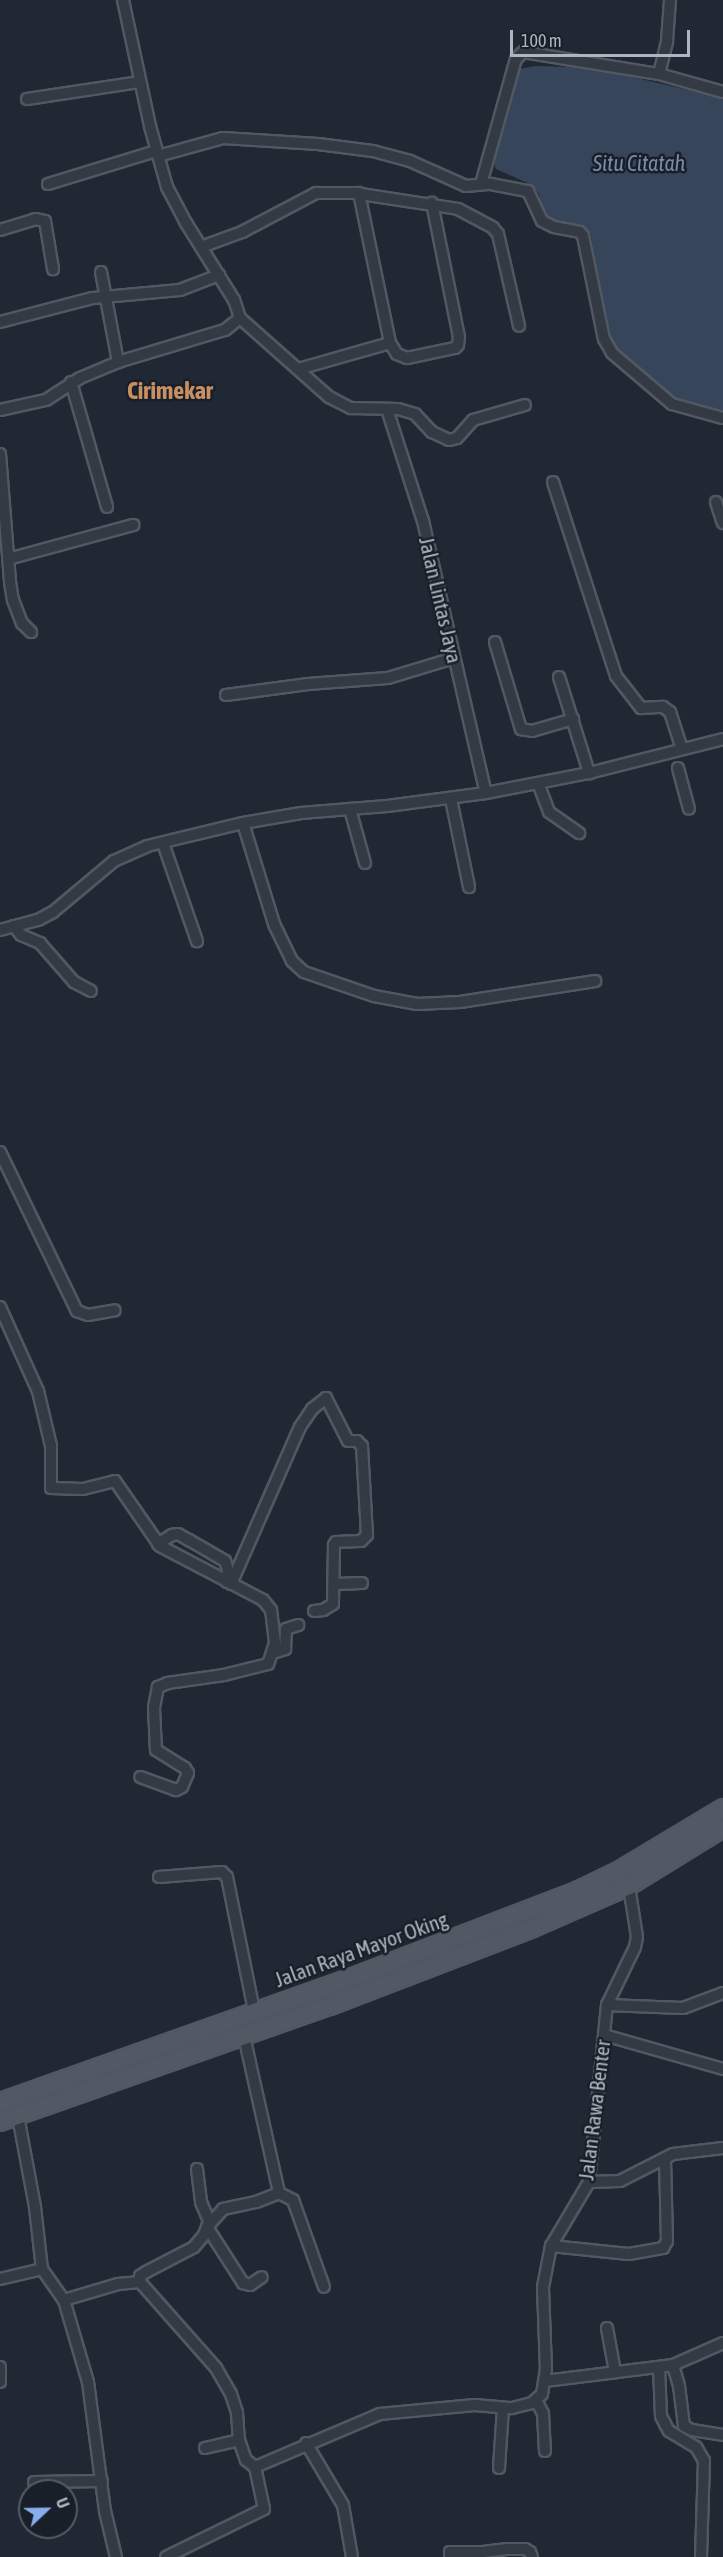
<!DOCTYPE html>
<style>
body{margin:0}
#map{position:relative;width:723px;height:2557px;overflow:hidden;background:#202833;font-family:"Asap Condensed",sans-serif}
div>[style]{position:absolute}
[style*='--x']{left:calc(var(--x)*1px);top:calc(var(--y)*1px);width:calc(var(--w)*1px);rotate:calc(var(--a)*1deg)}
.water>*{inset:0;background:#37455a}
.roads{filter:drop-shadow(2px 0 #515862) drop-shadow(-2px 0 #515862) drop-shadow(0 2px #515862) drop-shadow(0 -2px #515862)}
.street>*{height:10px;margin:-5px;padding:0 5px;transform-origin:5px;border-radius:5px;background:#333a44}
.primary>*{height:16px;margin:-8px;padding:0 8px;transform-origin:8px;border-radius:8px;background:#515964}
span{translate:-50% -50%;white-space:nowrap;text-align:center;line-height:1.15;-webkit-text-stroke:5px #191f28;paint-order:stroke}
.street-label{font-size:21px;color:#adb5c1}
.water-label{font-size:22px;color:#788ca7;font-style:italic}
.quarter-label{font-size:24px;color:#c78f62;font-weight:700}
.north{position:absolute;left:18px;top:2479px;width:60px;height:60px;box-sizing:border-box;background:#191f28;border:2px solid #545b65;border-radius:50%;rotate:68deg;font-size:16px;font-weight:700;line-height:24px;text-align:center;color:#adb5c1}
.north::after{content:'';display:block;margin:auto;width:21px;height:27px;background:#87adec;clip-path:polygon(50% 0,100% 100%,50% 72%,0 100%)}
.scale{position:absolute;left:510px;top:30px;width:180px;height:27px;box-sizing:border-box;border:3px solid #adb5c1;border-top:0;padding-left:8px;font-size:18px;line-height:21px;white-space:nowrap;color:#adb5c1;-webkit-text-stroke:4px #191f28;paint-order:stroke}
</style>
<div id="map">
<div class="water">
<div style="clip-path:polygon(536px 66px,570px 67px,632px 77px,723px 98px,723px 411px,677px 400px,621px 355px,610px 339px,607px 326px,590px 232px,579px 225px,553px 221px,543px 212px,539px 194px,532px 185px,496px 169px,494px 164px,515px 73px,519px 69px)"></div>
</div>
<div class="roads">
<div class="street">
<div style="--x:659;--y:74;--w:34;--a:-76"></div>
<div style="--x:667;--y:41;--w:41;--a:-85.8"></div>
<div style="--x:27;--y:99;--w:113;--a:-8.6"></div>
<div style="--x:158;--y:156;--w:67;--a:-15.5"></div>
<div style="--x:223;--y:138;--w:95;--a:3.6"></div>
<div style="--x:318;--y:144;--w:55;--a:7.3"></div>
<div style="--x:373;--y:151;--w:38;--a:15"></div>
<div style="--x:410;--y:161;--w:61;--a:24.1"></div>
<div style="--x:466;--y:186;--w:25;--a:-5"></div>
<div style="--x:491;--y:184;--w:38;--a:11"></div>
<div style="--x:528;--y:191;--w:33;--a:65"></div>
<div style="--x:542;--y:221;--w:13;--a:27"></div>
<div style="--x:554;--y:227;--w:26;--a:11"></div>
<div style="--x:580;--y:232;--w:5;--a:53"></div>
<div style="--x:583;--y:236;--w:105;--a:78.5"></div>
<div style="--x:604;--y:339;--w:16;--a:60"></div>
<div style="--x:612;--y:353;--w:79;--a:40.4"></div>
<div style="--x:672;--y:404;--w:53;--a:15.4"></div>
<div style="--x:48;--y:184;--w:113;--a:-17"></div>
<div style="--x:481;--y:184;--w:130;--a:-74.4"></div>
<div style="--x:516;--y:59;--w:10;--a:-45"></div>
<div style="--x:523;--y:52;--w:138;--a:9.2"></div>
<div style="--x:659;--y:74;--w:66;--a:15.7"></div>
<div style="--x:359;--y:193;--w:153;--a:78.3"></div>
<div style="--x:0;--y:230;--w:37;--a:-17"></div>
<div style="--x:35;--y:219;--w:10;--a:11"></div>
<div style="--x:45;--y:221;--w:49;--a:80.5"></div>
<div style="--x:201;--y:247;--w:44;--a:-20.1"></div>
<div style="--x:242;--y:232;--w:84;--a:-27.8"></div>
<div style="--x:316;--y:193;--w:38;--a:0"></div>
<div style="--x:354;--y:193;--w:105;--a:8.7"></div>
<div style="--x:458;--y:209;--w:40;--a:28"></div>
<div style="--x:493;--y:228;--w:8;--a:50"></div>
<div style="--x:498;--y:234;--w:94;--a:77.1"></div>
<div style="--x:101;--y:272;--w:92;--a:79.3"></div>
<div style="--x:240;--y:318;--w:119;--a:41.6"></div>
<div style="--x:329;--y:397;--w:25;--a:27"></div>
<div style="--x:351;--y:408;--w:47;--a:1.2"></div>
<div style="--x:398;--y:409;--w:18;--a:16"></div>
<div style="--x:415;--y:414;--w:25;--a:47"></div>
<div style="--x:432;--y:432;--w:19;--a:25"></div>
<div style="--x:449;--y:440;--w:8;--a:-14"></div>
<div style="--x:457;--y:438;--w:24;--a:-48"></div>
<div style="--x:473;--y:420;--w:54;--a:-16.1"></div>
<div style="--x:0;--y:322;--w:96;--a:-14.5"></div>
<div style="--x:93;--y:298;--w:87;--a:-5.3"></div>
<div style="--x:180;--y:290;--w:42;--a:-21"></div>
<div style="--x:302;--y:368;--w:91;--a:-15.9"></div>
<div style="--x:390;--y:343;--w:13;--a:58"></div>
<div style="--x:397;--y:354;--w:11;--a:22"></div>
<div style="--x:407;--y:358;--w:49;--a:-11.8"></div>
<div style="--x:455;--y:348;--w:4;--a:-45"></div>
<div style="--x:458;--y:345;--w:8;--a:-83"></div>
<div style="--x:459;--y:337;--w:137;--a:-101.4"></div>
<div style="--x:71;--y:382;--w:130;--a:73.9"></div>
<div style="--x:387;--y:409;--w:118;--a:72.2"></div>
<div style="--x:423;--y:521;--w:279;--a:77"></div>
<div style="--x:0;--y:410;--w:47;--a:-12.3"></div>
<div style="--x:46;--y:400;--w:40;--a:-32.9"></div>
<div style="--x:80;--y:378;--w:41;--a:-22.8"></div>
<div style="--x:118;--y:362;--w:112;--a:-16.7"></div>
<div style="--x:225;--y:330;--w:19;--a:-39"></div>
<div style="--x:240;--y:318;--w:19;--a:-108"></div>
<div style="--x:234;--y:300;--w:91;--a:-121.9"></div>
<div style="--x:186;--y:223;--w:41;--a:-117.8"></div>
<div style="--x:167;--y:187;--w:63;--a:-105.6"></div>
<div style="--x:150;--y:126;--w:129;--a:-102.1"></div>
<div style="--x:0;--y:454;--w:128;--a:85.5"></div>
<div style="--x:10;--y:582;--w:18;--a:81"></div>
<div style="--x:13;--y:600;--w:25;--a:69"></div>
<div style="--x:22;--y:623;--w:13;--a:45"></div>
<div style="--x:553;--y:482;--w:204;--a:72"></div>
<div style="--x:616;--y:676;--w:41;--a:52"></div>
<div style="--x:641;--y:708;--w:22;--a:-3"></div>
<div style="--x:663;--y:707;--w:9;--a:36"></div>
<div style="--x:670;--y:712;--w:39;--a:72"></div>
<div style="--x:716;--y:502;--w:22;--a:72"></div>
<div style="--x:8;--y:559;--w:130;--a:-15.2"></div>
<div style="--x:495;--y:642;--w:91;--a:73.4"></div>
<div style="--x:521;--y:729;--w:11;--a:10"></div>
<div style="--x:532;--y:731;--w:43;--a:-16.3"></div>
<div style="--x:559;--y:677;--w:101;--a:72.6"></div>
<div style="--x:226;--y:695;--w:83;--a:-7.6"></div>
<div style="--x:308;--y:684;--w:80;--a:-4.3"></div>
<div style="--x:388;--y:678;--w:69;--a:-16.9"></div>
<div style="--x:678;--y:768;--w:42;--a:75"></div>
<div style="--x:538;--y:783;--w:31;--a:69"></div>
<div style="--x:549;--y:812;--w:37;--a:35"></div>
<div style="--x:451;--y:799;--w:90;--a:78.4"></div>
<div style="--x:350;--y:809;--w:56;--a:74.5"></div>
<div style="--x:243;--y:823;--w:106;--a:72.9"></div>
<div style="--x:274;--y:924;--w:41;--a:64.1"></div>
<div style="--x:292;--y:961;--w:16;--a:43"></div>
<div style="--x:304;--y:972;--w:74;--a:18.9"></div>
<div style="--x:374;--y:996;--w:44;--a:10.5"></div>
<div style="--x:417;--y:1004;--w:43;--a:-2.7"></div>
<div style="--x:460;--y:1002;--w:137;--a:-8.8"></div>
<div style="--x:163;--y:843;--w:104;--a:70.9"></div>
<div style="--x:14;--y:926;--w:11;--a:52"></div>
<div style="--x:21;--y:935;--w:21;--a:23"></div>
<div style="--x:40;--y:943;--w:52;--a:48.9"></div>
<div style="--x:74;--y:982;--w:19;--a:28"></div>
<div style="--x:0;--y:930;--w:39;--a:-15"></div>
<div style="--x:38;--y:920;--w:17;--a:-28"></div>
<div style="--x:53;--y:912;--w:80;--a:-39.9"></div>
<div style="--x:114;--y:861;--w:36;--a:-24"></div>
<div style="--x:147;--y:846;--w:99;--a:-13.5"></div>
<div style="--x:243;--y:823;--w:59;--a:-9.8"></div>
<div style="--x:301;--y:813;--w:86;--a:-4.7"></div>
<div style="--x:387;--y:806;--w:100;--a:-7.5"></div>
<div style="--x:486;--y:793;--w:105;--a:-11"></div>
<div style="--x:589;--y:773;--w:138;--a:-14.2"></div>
<div style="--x:0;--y:1152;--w:177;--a:64.2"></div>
<div style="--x:77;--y:1311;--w:12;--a:20"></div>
<div style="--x:88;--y:1315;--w:27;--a:-10"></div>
<div style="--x:0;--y:1307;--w:92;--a:65.7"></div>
<div style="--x:38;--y:1391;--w:57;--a:76.7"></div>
<div style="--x:51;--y:1446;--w:42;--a:90"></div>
<div style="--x:51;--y:1488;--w:32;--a:2"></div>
<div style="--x:83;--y:1489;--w:33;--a:-14"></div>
<div style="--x:115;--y:1481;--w:79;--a:55.3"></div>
<div style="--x:160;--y:1546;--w:116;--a:27.7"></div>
<div style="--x:263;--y:1600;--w:13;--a:51"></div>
<div style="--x:271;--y:1610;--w:33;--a:83"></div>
<div style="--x:275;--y:1643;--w:22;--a:108"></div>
<div style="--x:268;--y:1664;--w:45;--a:166"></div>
<div style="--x:224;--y:1675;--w:57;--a:171.9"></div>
<div style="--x:168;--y:1683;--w:11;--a:158"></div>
<div style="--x:158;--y:1687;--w:21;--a:101"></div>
<div style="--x:154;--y:1708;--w:42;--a:87.3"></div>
<div style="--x:156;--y:1750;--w:34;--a:32"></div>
<div style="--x:185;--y:1768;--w:6;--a:59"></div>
<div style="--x:188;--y:1773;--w:15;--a:113"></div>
<div style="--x:182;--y:1787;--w:7;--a:153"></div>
<div style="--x:176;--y:1790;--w:38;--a:-160"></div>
<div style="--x:158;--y:1544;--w:17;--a:-33"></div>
<div style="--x:172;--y:1535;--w:6;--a:-9"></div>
<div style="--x:178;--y:1534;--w:13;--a:29"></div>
<div style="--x:189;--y:1540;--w:42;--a:30.3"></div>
<div style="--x:225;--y:1561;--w:9;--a:72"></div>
<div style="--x:228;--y:1570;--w:12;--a:95"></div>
<div style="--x:231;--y:1584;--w:171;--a:-66.3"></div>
<div style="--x:300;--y:1427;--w:22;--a:-56"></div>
<div style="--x:312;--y:1409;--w:18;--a:-38"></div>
<div style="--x:326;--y:1398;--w:48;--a:62.9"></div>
<div style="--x:348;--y:1441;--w:9;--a:0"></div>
<div style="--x:357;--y:1441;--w:7;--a:45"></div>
<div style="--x:362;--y:1446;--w:89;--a:86.8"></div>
<div style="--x:367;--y:1535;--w:8;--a:135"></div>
<div style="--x:361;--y:1541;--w:25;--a:178"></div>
<div style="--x:336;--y:1542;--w:4;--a:124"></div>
<div style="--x:334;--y:1545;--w:59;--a:91"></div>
<div style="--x:333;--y:1604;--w:12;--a:149"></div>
<div style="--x:323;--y:1610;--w:9;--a:174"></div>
<div style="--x:335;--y:1584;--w:27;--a:-2"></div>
<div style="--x:273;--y:1653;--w:13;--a:-18"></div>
<div style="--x:285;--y:1649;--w:20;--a:-87"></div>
<div style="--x:286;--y:1629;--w:13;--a:-18"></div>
<div style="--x:159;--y:1877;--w:63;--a:-4.5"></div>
<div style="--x:222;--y:1872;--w:7;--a:45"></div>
<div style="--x:227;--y:1877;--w:137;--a:78.6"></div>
<div style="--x:607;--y:2005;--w:76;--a:2.3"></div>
<div style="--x:683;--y:2008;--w:43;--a:-20.6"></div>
<div style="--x:604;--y:2035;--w:124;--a:15.9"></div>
<div style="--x:244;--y:2036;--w:161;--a:77.4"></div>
<div style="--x:18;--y:2116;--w:93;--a:79.4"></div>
<div style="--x:35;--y:2207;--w:62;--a:83.6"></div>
<div style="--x:42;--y:2269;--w:38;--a:55"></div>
<div style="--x:64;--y:2300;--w:85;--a:73.7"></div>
<div style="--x:88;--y:2382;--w:130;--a:82.5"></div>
<div style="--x:105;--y:2511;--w:47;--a:76.6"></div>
<div style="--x:197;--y:2169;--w:33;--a:83"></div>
<div style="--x:201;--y:2202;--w:23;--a:67"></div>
<div style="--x:589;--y:2182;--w:31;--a:-2"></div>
<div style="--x:620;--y:2181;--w:59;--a:-27"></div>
<div style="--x:673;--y:2154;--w:50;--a:-6.8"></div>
<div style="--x:279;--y:2193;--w:16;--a:27"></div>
<div style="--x:293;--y:2200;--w:92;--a:70.4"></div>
<div style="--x:207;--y:2227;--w:67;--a:57.3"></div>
<div style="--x:243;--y:2283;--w:7;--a:16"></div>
<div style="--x:250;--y:2285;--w:14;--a:-34"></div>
<div style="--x:551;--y:2246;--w:78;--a:5.9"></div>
<div style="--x:629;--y:2254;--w:35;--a:-10"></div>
<div style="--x:663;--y:2248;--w:8;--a:-60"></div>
<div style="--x:667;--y:2241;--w:83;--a:-91.4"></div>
<div style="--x:0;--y:2279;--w:43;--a:-13.4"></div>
<div style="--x:140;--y:2282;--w:115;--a:48.5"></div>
<div style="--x:216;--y:2368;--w:30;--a:60"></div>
<div style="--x:231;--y:2394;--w:20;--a:72"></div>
<div style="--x:237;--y:2413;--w:27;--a:86"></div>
<div style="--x:239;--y:2440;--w:21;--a:71"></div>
<div style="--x:246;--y:2460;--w:11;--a:38"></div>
<div style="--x:255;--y:2467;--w:43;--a:77.9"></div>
<div style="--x:264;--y:2509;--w:109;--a:153.9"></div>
<div style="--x:140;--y:2282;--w:6;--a:-90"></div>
<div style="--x:140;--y:2276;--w:7;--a:-34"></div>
<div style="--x:146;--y:2272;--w:54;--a:-27.5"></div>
<div style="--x:194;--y:2247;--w:16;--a:-50"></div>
<div style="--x:204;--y:2235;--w:9;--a:-69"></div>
<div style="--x:207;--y:2227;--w:24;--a:-48"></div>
<div style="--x:223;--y:2209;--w:34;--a:-12"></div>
<div style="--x:256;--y:2202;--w:25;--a:-21"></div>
<div style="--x:64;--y:2300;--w:56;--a:-16.5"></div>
<div style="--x:118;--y:2284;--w:22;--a:-5"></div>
<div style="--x:607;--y:2328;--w:45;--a:79.7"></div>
<div style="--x:673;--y:2365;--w:22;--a:74"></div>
<div style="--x:679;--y:2386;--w:40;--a:82.9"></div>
<div style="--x:684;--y:2426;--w:9;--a:27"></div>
<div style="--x:692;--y:2430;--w:31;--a:9"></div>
<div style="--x:0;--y:2367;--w:15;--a:90"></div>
<div style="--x:659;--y:2367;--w:49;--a:87.7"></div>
<div style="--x:661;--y:2416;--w:9;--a:63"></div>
<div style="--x:665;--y:2424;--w:8;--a:60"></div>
<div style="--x:669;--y:2431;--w:31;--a:31"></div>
<div style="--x:696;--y:2447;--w:16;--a:60"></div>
<div style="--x:704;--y:2461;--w:96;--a:91.8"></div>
<div style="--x:545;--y:2381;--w:129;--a:-7.1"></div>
<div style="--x:673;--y:2365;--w:55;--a:-23.7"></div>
<div style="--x:536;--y:2400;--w:16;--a:63"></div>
<div style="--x:543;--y:2414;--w:37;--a:87"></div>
<div style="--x:306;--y:2443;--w:72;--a:59.2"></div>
<div style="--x:343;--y:2505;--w:53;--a:80.2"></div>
<div style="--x:205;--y:2448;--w:35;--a:-13"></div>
<div style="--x:255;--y:2467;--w:136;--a:-23"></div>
<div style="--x:380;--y:2414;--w:95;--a:-5.4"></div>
<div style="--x:475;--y:2405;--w:37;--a:5"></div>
<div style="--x:512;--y:2408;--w:21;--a:-14"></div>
<div style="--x:532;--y:2403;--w:13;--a:-42"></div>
<div style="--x:542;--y:2394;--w:24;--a:-81"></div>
<div style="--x:546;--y:2370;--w:83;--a:-92.1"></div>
<div style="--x:543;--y:2287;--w:42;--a:-79"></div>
<div style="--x:551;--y:2246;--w:74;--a:-59.3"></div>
<div style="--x:589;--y:2182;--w:178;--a:-84.2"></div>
<div style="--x:607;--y:2005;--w:64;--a:-64.2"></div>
<div style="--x:635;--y:1947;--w:10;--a:-79"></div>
<div style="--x:637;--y:1937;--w:52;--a:-98.9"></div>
<div style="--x:499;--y:2468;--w:60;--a:-86.2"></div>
<div style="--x:34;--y:2482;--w:68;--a:-0.8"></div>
<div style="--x:450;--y:2557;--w:5;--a:-90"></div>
<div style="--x:450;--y:2552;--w:33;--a:0"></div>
<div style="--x:483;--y:2552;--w:24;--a:-7"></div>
<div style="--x:507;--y:2549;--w:18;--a:0"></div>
<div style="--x:525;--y:2549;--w:6;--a:31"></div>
<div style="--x:530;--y:2552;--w:5;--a:68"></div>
</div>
<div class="primary">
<div style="--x:0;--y:2102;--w:380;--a:-19.5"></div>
<div style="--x:358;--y:1975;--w:237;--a:-21"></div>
<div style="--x:579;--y:1890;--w:46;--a:-26"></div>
<div style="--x:620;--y:1870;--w:120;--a:-31"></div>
<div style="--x:0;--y:2122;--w:350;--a:-19.4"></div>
<div style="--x:330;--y:2006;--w:217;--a:-21"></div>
<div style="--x:533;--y:1928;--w:105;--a:-23.6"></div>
<div style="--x:629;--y:1886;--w:110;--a:-31.7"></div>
</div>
</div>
<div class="street-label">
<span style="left:441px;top:600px;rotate:77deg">Jalan Lintas Jaya</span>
<span style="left:361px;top:1949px;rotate:-20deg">Jalan Raya Mayor Oking</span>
<span style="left:594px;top:2110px;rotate:-83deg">Jalan Rawa Benter</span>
</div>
<div class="water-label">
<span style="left:639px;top:164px">Situ Citatah</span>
</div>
<div class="quarter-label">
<span style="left:170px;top:391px">Cirimekar</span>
</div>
<div class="north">U</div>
<div class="scale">100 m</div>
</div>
